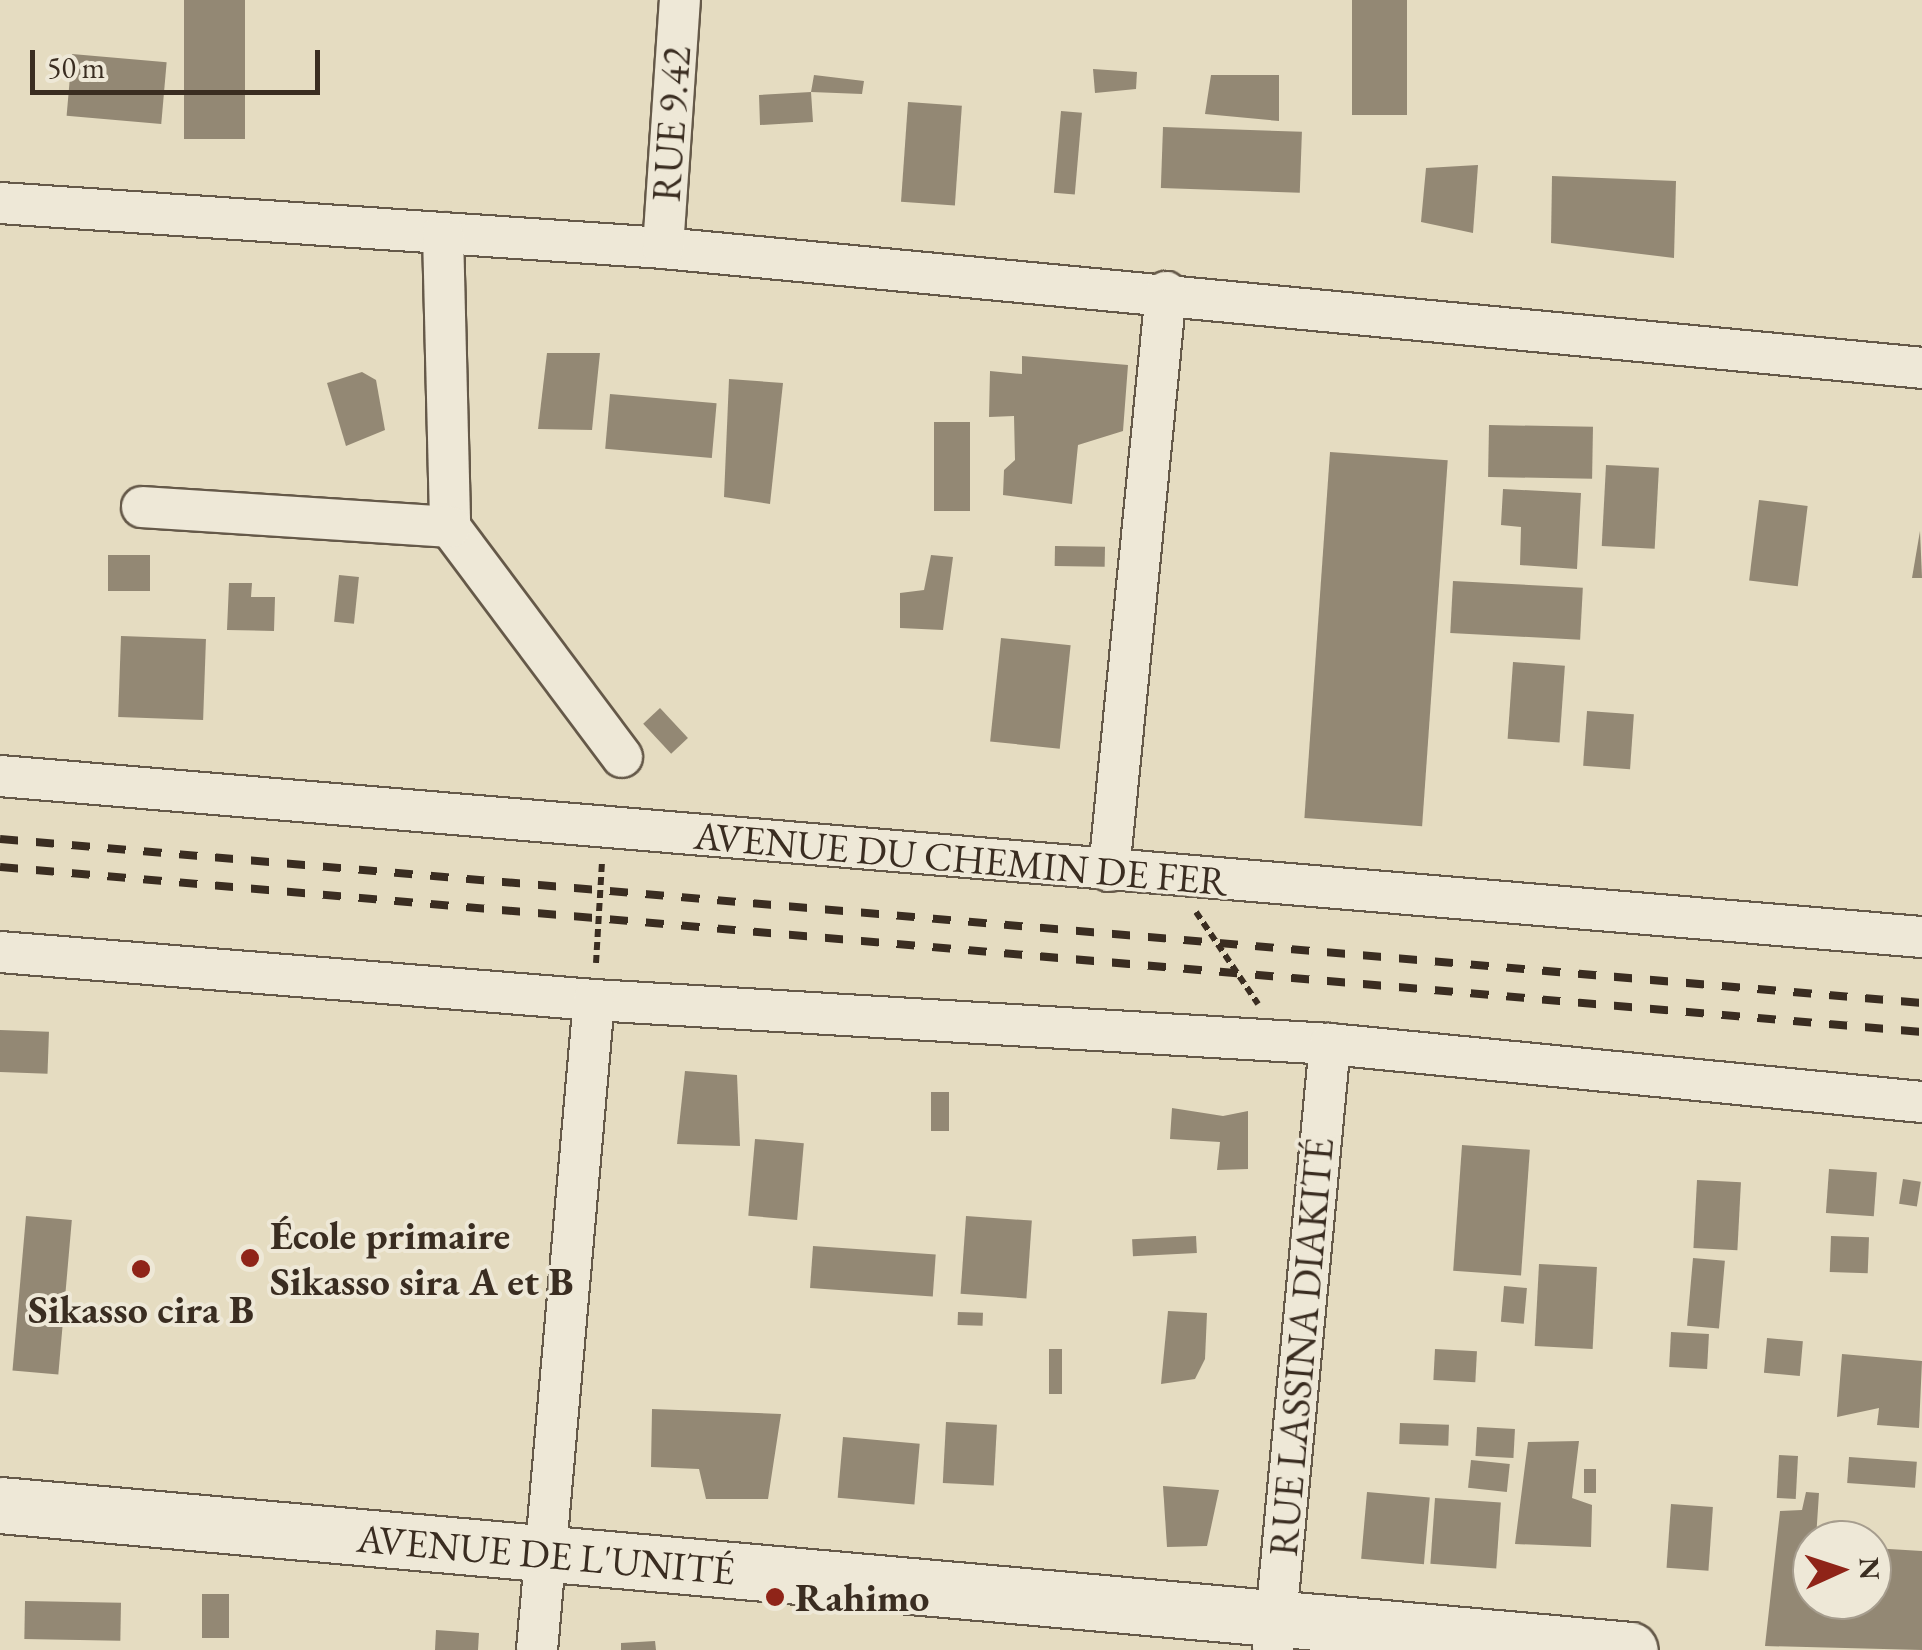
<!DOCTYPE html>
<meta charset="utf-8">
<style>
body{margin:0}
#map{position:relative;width:1922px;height:1650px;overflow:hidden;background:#e5dcc1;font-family:"EB Garamond",serif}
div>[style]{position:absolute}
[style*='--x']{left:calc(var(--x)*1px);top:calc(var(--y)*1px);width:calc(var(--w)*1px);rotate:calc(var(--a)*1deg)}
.building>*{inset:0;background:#938874;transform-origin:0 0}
.path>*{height:6px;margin-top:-3px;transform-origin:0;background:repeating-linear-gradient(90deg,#3a2d21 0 8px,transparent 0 13px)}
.roads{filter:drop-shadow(2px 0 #655949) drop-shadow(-2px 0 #655949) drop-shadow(0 2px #655949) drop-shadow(0 -2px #655949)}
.street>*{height:40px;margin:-20px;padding:0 20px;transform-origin:20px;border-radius:20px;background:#eee8d7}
.secondary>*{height:55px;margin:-27.5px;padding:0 27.5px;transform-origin:27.5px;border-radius:27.5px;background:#eee8d7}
.rail>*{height:8px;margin-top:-4px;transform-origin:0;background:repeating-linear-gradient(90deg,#3a2d21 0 18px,transparent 0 36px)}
.dots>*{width:28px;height:28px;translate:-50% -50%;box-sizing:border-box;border:5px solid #eee8d7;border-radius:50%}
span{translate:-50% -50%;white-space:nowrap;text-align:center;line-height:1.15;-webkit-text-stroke:8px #eee8d7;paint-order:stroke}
.street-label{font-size:40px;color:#3a2d21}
.poi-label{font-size:40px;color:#3a2d21;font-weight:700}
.left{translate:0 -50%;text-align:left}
.north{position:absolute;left:1792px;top:1520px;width:100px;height:100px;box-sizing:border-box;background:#eee8d7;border:2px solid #a69d8e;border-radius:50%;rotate:87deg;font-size:28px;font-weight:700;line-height:40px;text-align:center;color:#3a2d21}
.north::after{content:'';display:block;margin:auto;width:35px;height:45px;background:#8f2418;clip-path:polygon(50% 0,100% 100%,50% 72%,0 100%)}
.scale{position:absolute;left:30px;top:50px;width:290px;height:45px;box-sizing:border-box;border:5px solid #3a2d21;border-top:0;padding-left:12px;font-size:30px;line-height:35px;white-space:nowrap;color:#3a2d21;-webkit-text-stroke:8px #eee8d7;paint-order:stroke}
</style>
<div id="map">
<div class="building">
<div style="left:184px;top:0;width:61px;height:139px"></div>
<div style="left:1352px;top:0;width:55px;height:115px"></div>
<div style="left:72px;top:54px;width:95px;height:62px;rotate:5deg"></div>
<div style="clip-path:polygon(1093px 69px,1137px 72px,1136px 89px,1095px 93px)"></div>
<div style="clip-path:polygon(814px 75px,864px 81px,862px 94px,811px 92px,813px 122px,760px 125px,759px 95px,811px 92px)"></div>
<div style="clip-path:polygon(1211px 75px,1279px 75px,1279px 121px,1205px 114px)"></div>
<div style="left:908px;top:102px;width:54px;height:100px;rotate:4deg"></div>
<div style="left:1061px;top:111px;width:21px;height:82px;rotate:5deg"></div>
<div style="left:1163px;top:127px;width:139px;height:61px;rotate:2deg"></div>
<div style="clip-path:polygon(1478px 165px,1473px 233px,1421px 222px,1426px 168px)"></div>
<div style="clip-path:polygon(1552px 176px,1676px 181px,1674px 258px,1551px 243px)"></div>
<div style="clip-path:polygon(547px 353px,600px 353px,592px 430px,538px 429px)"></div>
<div style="clip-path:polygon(1022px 356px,1128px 365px,1123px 431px,1078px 445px,1072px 504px,1003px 495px,1004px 470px,1015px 460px,1014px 416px,989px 417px,990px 371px,1022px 374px)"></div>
<div style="clip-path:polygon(362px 372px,376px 380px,385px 430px,346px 446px,327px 383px)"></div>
<div style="clip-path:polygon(729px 379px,783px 383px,770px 504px,724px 497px)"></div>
<div style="left:610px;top:394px;width:107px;height:55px;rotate:5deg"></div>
<div style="left:970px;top:422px;width:89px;height:36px;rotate:90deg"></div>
<div style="left:1489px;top:425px;width:104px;height:52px;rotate:1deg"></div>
<div style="left:1330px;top:452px;width:118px;height:367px;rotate:4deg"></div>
<div style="left:1606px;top:465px;width:53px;height:81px;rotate:3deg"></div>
<div style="clip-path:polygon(1503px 489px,1581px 493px,1577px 569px,1520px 565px,1521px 527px,1501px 525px)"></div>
<div style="left:1759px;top:500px;width:49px;height:81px;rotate:7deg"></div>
<div style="clip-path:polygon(1920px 531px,1922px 578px,1912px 578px)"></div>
<div style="left:1055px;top:546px;width:50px;height:20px;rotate:1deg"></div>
<div style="left:108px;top:555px;width:42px;height:36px"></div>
<div style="clip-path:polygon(931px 555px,953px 557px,943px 630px,900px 628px,900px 593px,924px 590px)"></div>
<div style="left:339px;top:575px;width:20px;height:47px;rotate:6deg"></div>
<div style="left:1453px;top:581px;width:130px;height:52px;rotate:3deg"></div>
<div style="clip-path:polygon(229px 583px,252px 583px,251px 597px,275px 597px,274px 631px,227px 630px)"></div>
<div style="left:121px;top:636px;width:85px;height:81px;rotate:2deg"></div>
<div style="left:1001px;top:638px;width:70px;height:104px;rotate:6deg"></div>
<div style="left:1513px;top:662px;width:52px;height:77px;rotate:4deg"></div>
<div style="left:660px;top:708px;width:41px;height:23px;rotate:47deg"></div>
<div style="left:1587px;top:711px;width:47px;height:55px;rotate:4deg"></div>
<div style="left:0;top:1030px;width:49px;height:42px;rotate:2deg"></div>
<div style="clip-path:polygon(685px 1071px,737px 1075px,740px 1146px,677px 1144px)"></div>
<div style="left:931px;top:1092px;width:18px;height:39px"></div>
<div style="clip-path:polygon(1172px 1108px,1223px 1116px,1248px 1111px,1248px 1169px,1217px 1170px,1220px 1142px,1170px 1139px)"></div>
<div style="left:755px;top:1139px;width:49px;height:77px;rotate:5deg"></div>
<div style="left:1462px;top:1145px;width:68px;height:126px;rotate:4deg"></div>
<div style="left:1829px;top:1169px;width:48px;height:44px;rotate:4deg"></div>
<div style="left:1903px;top:1179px;width:18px;height:25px;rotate:9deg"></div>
<div style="left:1697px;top:1180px;width:44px;height:68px;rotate:3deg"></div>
<div style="left:26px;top:1216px;width:46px;height:155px;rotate:5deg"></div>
<div style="left:966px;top:1216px;width:66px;height:78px;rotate:4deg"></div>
<div style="left:1196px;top:1236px;width:17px;height:64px;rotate:87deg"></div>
<div style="left:1831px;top:1236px;width:38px;height:36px;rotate:2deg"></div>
<div style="left:813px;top:1246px;width:123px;height:42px;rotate:4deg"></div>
<div style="left:1693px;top:1258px;width:32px;height:68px;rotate:5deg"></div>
<div style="left:1539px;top:1264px;width:58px;height:82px;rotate:3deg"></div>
<div style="left:1504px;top:1286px;width:23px;height:36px;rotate:5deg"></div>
<div style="clip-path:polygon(1168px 1311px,1207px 1313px,1205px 1359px,1195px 1379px,1161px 1384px)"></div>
<div style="left:958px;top:1312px;width:25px;height:13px;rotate:2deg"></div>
<div style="left:1671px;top:1332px;width:38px;height:35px;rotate:3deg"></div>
<div style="left:1767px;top:1338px;width:36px;height:35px;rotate:5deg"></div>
<div style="left:1049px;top:1349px;width:13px;height:45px"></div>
<div style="left:1435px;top:1349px;width:42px;height:31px;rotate:3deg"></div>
<div style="clip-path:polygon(1842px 1354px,1922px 1361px,1919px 1428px,1877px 1425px,1879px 1408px,1837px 1417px)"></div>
<div style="clip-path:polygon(652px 1409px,781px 1414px,768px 1499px,706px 1499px,699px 1469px,651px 1467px)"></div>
<div style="left:946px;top:1422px;width:51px;height:61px;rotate:3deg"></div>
<div style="left:1400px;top:1423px;width:49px;height:21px;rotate:2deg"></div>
<div style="left:1477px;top:1427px;width:38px;height:29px;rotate:3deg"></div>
<div style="left:843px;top:1437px;width:77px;height:61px;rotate:5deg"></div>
<div style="clip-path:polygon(1579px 1441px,1572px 1498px,1592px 1505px,1591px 1547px,1515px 1544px,1528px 1442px)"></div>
<div style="left:1779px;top:1455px;width:19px;height:43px;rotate:3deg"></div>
<div style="left:1849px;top:1457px;width:68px;height:26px;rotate:4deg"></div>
<div style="left:1471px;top:1460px;width:39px;height:28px;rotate:6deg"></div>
<div style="left:1584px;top:1469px;width:12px;height:24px"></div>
<div style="clip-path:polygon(1163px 1486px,1219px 1490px,1207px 1546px,1167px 1547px)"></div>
<div style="left:1367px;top:1492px;width:63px;height:67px;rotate:5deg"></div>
<div style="clip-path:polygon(1806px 1492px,1819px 1493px,1812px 1600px,1872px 1600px,1872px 1548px,1922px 1551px,1922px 1650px,1765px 1646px,1780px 1511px,1802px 1510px)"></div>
<div style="left:1435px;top:1498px;width:66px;height:66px;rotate:4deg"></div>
<div style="left:1671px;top:1504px;width:42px;height:64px;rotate:4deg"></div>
<div style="left:202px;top:1594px;width:27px;height:44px"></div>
<div style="left:25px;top:1601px;width:96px;height:38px;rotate:1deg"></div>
<div style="clip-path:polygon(436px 1630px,479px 1633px,478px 1650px,435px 1650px)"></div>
<div style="clip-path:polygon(655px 1641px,656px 1650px,621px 1650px,621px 1643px)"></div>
</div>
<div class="path">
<div style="--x:1196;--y:912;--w:111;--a:56"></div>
<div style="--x:596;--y:963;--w:102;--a:-86.6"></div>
</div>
<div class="roads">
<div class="street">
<div style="--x:0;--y:203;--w:665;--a:3.88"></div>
<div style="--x:663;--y:248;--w:1265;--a:5.44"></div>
<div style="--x:443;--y:233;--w:294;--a:88.6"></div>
<div style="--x:450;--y:527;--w:287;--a:53.2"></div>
<div style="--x:663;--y:248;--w:249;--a:-86.1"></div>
<div style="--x:142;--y:507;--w:309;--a:3.7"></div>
<div style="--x:0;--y:776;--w:1929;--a:4.79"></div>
<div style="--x:1109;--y:871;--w:582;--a:-84.38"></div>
<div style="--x:0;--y:952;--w:596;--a:4.62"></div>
<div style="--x:594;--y:1000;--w:737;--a:3.42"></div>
<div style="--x:1330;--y:1044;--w:595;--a:5.6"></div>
<div style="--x:537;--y:1650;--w:652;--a:-84.99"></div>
<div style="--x:1273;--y:1650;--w:609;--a:-84.63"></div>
</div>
<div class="secondary">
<div style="--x:0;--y:1505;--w:1636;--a:5.08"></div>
</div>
</div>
<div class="rail">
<div style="--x:0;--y:839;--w:1929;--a:4.88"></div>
<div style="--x:0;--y:867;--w:1929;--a:4.91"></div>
</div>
<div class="dots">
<div style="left:250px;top:1258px;background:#8f2418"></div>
<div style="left:141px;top:1269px;background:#8f2418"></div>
<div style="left:775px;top:1597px;background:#8f2418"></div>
</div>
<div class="street-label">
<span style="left:671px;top:124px;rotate:-86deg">RUE 9.42</span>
<span style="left:961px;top:858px;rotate:5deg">AVENUE DU CHEMIN DE FER</span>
<span style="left:1301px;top:1347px;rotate:-85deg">RUE LASSINA DIAKITÉ</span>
<span style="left:546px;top:1554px;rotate:5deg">AVENUE DE L'UNITÉ</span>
</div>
<div class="poi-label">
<span class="left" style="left:270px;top:1258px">École primaire<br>Sikasso sira A et B</span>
<span style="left:141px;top:1309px">Sikasso cira B</span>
<span class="left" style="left:795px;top:1597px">Rahimo</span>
</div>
<div class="north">N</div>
<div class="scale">50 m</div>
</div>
